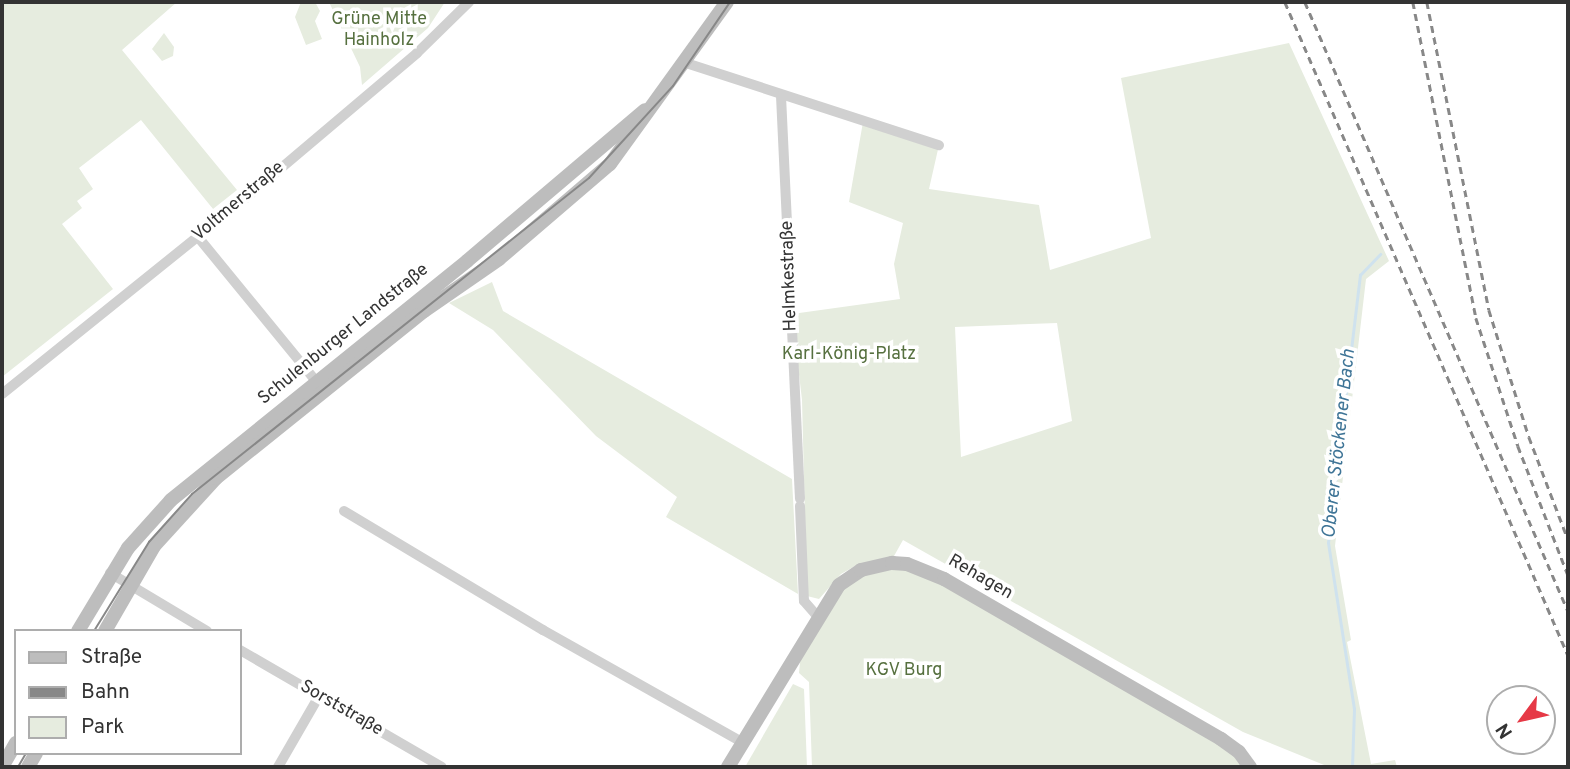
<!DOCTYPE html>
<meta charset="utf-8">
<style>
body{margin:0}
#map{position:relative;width:1570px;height:769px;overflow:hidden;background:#fff;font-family:Overpass,sans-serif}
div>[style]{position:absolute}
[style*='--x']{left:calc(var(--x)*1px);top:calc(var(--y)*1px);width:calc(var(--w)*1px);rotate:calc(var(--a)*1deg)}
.green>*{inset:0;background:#e6ecdf}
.stream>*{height:2.5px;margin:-1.25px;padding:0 1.25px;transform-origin:1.25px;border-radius:1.25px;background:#cfe2ee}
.street>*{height:10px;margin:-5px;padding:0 5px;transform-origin:5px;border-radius:5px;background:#d0d0d0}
.secondary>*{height:14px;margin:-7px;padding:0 7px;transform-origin:7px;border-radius:7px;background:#bdbdbd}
.tram>*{height:2px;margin:-1px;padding:0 1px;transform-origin:1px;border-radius:1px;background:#888}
.rail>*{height:2.5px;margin-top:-1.25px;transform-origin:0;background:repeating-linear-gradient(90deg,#888 0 7px,transparent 0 12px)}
span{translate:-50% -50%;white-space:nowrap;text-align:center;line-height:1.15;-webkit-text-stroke:7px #fff;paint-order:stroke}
.park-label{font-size:18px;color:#56703f}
.street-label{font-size:18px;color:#333}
.water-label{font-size:19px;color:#3f7597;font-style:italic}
.frame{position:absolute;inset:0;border:4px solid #333;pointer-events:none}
.legend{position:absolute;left:14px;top:629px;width:228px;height:126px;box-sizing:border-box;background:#fff;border:2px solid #adadad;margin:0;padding:9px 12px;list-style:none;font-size:21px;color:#333}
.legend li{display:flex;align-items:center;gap:14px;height:35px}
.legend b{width:35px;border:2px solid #adadad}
.north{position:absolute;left:1486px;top:685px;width:70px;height:70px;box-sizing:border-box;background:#fff;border:2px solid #adadad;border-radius:50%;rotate:237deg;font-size:19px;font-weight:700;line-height:28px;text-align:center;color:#333}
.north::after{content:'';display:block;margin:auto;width:24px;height:32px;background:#e63946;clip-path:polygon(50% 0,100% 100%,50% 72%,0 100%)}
</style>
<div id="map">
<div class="green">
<div style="clip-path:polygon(2px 2px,177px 2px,122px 50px,237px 190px,213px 209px,141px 120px,79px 168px,93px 189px,77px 201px,82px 208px,62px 224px,113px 289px,2px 377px)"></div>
<div style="clip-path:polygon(301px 2px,315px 2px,320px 11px,315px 21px,322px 39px,306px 45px,295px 17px)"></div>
<div style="clip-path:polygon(329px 2px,445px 2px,428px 28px,362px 85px,360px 67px)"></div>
<div style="clip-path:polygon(164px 33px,174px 47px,173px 56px,162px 61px,152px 49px)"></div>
<div style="clip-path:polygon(evenodd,1289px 43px,1389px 261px,1366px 279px,1335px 546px,1351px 640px,1347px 642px,1371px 764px,1395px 760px,1397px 767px,1329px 767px,1243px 732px,903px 540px,894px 556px,855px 566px,841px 574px,819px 599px,807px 596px,802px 400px,792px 314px,900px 299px,894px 264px,903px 223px,849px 202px,863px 122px,939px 145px,929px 189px,1039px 205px,1050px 270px,1151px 238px,1121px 78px,1289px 43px,1057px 323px,1072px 421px,961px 457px,955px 327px,1057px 323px)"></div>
<div style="clip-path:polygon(492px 282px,503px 311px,792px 479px,798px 594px,666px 517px,677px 497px,596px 436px,493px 330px,449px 303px)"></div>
<div style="clip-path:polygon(907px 564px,1221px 739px,1250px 767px,812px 767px,809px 682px,799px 673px,802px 642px,817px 616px,861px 570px)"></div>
<div style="clip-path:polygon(793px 684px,804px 689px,807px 767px,745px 767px)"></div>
</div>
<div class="stream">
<div style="--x:1352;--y:767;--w:58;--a:-88"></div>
<div style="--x:1354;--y:709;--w:168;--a:-98.9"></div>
<div style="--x:1328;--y:543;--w:270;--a:-83.2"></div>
<div style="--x:1360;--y:275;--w:29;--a:-46"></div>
</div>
<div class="street">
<div style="--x:686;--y:63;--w:266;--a:18"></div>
<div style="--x:781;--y:96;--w:403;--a:87.3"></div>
<div style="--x:198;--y:237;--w:193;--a:50.7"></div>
<div style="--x:2;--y:394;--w:316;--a:-38.8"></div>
<div style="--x:248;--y:196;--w:221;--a:-40.2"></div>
<div style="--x:417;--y:53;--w:73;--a:-44.4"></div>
<div style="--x:800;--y:506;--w:95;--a:87.6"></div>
<div style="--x:804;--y:601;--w:20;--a:49"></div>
<div style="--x:344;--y:511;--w:232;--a:30.9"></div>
<div style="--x:543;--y:630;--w:228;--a:29.4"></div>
<div style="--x:110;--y:573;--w:113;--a:30.9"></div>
<div style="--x:240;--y:650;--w:233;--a:30.1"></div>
<div style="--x:278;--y:767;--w:82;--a:-60"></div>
</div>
<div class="secondary">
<div style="--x:78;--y:631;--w:97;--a:-58.9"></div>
<div style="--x:128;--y:548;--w:64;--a:-48.1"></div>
<div style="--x:171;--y:500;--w:380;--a:-38.9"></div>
<div style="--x:467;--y:261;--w:233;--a:-40.3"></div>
<div style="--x:105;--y:631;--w:98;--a:-60"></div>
<div style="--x:154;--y:546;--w:92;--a:-47.6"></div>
<div style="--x:216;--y:478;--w:267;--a:-38.8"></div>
<div style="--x:424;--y:311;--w:91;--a:-34.7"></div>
<div style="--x:499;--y:259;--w:146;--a:-40.6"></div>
<div style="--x:610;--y:164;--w:200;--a:-54.2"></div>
<div style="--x:2;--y:767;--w:28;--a:-60"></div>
<div style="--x:28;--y:767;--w:16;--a:-60"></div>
<div style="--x:728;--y:767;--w:213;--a:-58.6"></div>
<div style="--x:839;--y:585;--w:27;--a:-34"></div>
<div style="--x:861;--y:570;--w:32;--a:-13"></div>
<div style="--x:892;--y:563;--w:15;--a:4"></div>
<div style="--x:907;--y:564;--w:40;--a:22"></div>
<div style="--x:944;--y:579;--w:320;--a:30"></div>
<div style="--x:1221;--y:739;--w:22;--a:36"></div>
<div style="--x:1239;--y:752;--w:19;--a:54"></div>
</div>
<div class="tram">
<div style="--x:94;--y:631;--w:105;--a:-58.3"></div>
<div style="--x:149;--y:542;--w:64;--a:-48.1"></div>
<div style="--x:192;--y:494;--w:507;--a:-38.52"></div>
<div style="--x:589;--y:178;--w:125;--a:-47.6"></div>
<div style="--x:673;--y:86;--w:102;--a:-55.8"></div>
<div style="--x:18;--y:767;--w:16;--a:-60"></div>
</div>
<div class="rail">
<div style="--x:1285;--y:2;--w:712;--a:66.57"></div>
<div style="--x:1305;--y:2;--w:663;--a:66.64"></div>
<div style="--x:1413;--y:2;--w:322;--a:78.7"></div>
<div style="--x:1476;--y:318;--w:135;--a:71.8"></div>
<div style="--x:1518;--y:446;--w:138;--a:68.8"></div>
<div style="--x:1427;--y:2;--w:314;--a:78.6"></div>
<div style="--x:1489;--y:310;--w:133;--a:72.5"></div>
<div style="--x:1529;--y:437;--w:109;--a:69.1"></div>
</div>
<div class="park-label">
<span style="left:379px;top:31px">Grüne Mitte<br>Hainholz</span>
<span style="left:849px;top:355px">Karl-König-Platz</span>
<span style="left:904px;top:671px">KGV Burg</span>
</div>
<div class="street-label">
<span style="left:239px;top:202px;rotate:-40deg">Voltmerstraße</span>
<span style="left:790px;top:276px;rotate:-92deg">Helmkestraße</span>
<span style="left:344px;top:335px;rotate:-39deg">Schulenburger Landstraße</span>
<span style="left:980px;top:578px;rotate:30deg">Rehagen</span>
<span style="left:341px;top:709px;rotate:30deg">Sorststraße</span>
</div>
<div class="water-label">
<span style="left:1340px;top:444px;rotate:-84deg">Oberer Stöckener Bach</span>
</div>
<div class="frame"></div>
<ul class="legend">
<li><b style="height:9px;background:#bdbdbd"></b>Straße</li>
<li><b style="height:9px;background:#888"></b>Bahn</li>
<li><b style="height:19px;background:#e6ecdf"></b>Park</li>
</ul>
<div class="north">N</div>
</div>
